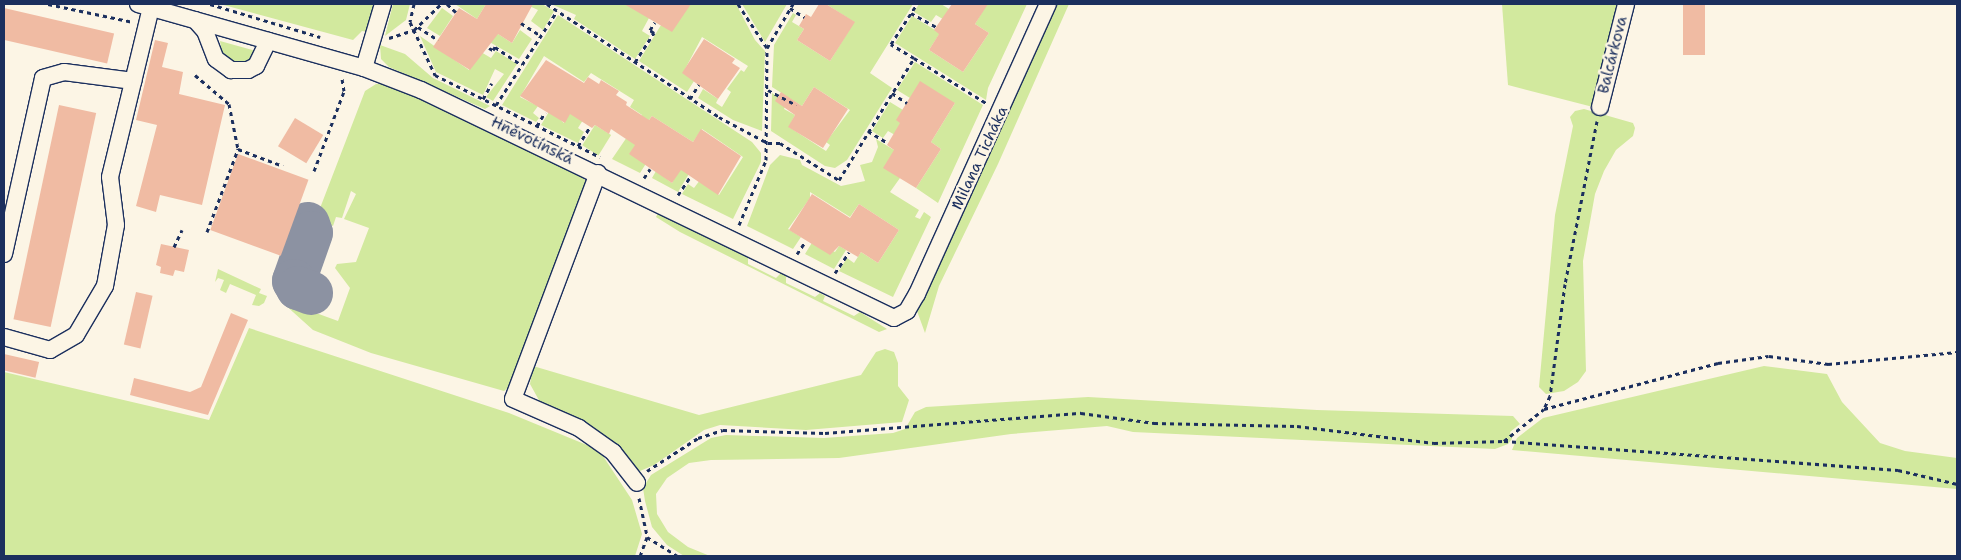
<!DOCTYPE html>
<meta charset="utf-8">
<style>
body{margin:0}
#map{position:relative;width:1961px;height:560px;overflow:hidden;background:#fcf5e5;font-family:"Shantell Sans",sans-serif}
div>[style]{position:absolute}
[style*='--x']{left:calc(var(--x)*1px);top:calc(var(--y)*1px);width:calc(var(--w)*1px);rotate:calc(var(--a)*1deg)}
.green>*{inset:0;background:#d2e99e;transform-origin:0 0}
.taxiway>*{height:44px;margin:-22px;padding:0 22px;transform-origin:22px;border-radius:22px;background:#8c92a2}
.building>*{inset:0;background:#f0bba3;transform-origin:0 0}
.path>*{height:3px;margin-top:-1.5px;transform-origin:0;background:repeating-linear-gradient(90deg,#1b2f5e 0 4px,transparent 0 8px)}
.roads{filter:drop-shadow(1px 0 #1b2f5e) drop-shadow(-1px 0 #1b2f5e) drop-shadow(0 1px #1b2f5e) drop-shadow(0 -1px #1b2f5e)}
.minor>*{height:16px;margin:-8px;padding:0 8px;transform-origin:8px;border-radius:8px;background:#fcf5e5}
span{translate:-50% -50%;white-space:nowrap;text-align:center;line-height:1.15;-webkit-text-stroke:5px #fcf5e5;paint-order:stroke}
.street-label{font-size:15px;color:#1b2f5e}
.frame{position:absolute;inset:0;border:5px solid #1b2f5e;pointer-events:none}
</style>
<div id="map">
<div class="green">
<div style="clip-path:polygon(220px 4px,377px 4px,368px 32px,362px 31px,353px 40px)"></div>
<div style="clip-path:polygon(393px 4px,410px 4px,406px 20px,385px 36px)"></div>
<div style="clip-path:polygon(455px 4px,486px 4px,477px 19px)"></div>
<div style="clip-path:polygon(525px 4px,542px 4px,554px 11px,543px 30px,531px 21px,538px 10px)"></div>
<div style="clip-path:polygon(551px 4px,736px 4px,755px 40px,765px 51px,762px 131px,733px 120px,698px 98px,703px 89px,718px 99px,716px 103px,722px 107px,731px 92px,727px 89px,741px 70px,744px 72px,748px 66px,702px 37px,683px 73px,694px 81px,687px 92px,639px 61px,661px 25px,649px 18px,642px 31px,650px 36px,635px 59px,574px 19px,576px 15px)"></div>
<div style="clip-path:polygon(742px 4px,787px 4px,765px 42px)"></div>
<div style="clip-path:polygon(826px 4px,913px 4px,870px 73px,892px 88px,847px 160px,835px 168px,825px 166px,771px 131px,772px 93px,787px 103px,784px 109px,795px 115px,789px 127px,826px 151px,830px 145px,826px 142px,850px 110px,814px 87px,802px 106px,772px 87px,774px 45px,793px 13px,796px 15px,792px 22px,804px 29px,797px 40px,830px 61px,854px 22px)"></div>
<div style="clip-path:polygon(919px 4px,941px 4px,954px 12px,948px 22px,936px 15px,931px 22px,914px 12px)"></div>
<div style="clip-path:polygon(987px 4px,1027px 4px,988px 88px,986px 100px,895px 43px,912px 16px,940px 33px,929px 50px,963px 72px,989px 33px,975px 24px)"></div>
<div style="clip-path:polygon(1057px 4px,1069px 4px,998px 164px,939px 286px,925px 333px,917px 311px)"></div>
<div style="clip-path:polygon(1502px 4px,1617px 4px,1593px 107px,1508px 85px)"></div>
<div style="clip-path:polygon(442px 8px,453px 16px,440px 36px,427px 28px)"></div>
<div style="clip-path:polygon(558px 15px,752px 142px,761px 153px,761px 162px,733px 219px,682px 194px,688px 184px,694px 188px,700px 180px,719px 195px,743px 157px,702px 129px,693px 142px,652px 116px,648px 121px,647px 162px,640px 173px,612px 159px,642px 115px,630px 107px,634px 100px,591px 73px,584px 82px,544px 56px,520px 97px,538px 106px,533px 113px,539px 118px,536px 122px,502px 105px)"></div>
<div style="clip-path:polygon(492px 30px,512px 43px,520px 30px,532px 39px,519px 59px,486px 40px)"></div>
<div style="clip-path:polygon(420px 36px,469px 70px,481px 52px,491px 58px,496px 51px,517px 64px,493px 101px,486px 97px,504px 74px,495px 69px,483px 95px,436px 72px)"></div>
<div style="clip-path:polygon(220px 41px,256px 51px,253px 58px,239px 64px,223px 57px)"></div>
<div style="clip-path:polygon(380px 45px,405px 54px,433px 78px,490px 106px,485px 109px,389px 67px,381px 59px)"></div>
<div style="clip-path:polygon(915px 62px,983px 105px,938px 203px,916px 188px,941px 149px,931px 142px,955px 103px,910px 98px,897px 90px)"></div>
<div style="clip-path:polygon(386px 84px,423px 99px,582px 176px,586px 182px,511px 385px,504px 391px,371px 353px,313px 330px,283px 303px,287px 291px,308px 299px,305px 309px,338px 321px,350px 288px,335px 268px,337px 264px,356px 262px,369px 228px,344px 219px,356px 194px,351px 191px,342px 218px,336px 217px,333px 226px,317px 216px,365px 91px,376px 84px)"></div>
<div style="clip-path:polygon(890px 102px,903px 110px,909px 128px,902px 139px,888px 131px,883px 138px,872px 131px)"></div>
<div style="clip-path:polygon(1584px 109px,1633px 123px,1635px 128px,1633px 136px,1616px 150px,1604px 171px,1595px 194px,1583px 261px,1586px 371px,1578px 382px,1564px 391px,1546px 394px,1539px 387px,1555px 215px,1573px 126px,1570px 117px,1575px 111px)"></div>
<div style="clip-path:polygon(550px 110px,564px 123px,569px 111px,583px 120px,578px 128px,584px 132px,578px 143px,541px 125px)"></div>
<div style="left:595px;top:125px;width:19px;height:24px;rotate:32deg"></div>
<div style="clip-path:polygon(876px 139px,894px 150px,900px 178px,890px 192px,919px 210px,915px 217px,920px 219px,924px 212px,931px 217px,893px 297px,839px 271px,847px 258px,854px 263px,861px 252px,878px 263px,899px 230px,859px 204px,850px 217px,810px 192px,810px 198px,788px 229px,801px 237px,793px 249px,747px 226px,770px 165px,780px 155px,800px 160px,802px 165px,841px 186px,865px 181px,860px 165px,872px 162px,878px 147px)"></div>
<div style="clip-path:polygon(681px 165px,690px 172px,678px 192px,652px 178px,656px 171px,672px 183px)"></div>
<div style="clip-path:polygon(658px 213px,748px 257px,748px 264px,776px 278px,781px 273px,786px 276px,786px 283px,815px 297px,820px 293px,825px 296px,823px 301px,854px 316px,860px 312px,887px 329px,879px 332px,680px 232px,656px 217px)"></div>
<div style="clip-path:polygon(322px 237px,327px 239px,322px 254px,316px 259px,322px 261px,313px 285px,302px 277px,316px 240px)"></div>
<div style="clip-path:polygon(813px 241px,835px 252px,839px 246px,836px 244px,846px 250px,834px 269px,805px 254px)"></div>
<div style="clip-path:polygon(218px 269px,261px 289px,259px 293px,267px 296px,264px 303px,259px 306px,252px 305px,256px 295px,230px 284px,226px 293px,220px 290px,224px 280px,218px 278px,215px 282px)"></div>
<div style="clip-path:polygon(249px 328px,509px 413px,599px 450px,632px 500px,642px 534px,635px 556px,4px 556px,4px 372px,209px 420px)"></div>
<div style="clip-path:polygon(885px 349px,894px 352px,898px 363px,898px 386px,909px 400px,902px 422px,806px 430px,720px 425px,704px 430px,654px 465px,640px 471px,540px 402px,530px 384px,533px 366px,699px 415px,861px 375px,876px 352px)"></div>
<div style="clip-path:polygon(1764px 366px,1827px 374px,1842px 402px,1880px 443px,1905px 451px,1957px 458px,1957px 489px,1512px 450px,1517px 438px,1543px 418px)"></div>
<div style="clip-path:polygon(1088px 397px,1317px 410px,1513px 416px,1520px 424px,1510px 432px,1512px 439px,1508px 444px,1495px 449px,1133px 432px,1107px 426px,1011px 434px,839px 458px,711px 460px,689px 463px,667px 478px,656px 494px,657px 514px,668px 532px,688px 547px,710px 556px,684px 556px,667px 545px,652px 527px,645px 501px,643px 488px,651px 475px,711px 438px,726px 435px,824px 438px,893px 433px,905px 429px,915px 412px,926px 407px)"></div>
</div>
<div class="taxiway">
<div style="--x:308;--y:224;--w:9;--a:72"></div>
<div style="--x:311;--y:233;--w:51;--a:109.5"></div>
<div style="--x:294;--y:281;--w:8;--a:60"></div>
<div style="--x:298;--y:288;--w:14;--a:21"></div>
</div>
<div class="building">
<div style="clip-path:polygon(486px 4px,533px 4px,512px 43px,498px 34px,470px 70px,433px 47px,459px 8px,477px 19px)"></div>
<div style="clip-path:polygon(624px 4px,691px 4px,672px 32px)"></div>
<div style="clip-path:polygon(819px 4px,826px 4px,855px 22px,830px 61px,797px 40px,804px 29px,799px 26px,806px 14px,811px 17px)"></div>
<div style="clip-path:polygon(952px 4px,988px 4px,975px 24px,989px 33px,963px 72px,929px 50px,939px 34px,934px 30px)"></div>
<div style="left:1683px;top:4px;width:22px;height:51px"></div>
<div style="left:4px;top:8px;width:113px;height:31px;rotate:13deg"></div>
<div style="clip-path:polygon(704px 39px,735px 59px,732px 63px,740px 68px,718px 99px,682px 73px)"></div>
<div style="clip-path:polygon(155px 40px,168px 43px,162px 67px,183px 72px,179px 94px,225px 105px,202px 205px,160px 195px,156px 212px,136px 206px,157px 125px,136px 120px)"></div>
<div style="clip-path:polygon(546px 60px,584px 83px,588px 77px,599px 84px,601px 80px,619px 91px,616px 95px,627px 102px,626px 105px,649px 120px,652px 116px,693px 142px,701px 129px,741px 156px,718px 195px,681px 170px,672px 183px,629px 154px,635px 145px,611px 129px,609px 134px,595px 125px,592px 128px,570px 114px,565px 123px,520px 96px)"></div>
<div style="clip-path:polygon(920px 81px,955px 103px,931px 142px,941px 149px,916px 188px,883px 168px,894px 150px,887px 145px,900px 123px,896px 120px)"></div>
<div style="clip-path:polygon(814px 87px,848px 109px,823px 148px,788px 127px,795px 115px,775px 101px,781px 92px,802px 106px)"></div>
<div style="left:59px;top:105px;width:38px;height:219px;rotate:12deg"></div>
<div style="left:295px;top:118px;width:33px;height:33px;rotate:31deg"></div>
<div style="left:238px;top:154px;width:75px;height:81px;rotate:20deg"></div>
<div style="clip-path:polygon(812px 194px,850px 218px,859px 204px,899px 230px,878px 263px,861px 252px,858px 257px,839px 246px,830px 255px,789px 230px)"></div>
<div style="clip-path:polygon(161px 244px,189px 250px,184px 272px,175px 270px,173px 276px,160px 273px,161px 267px,156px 265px)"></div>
<div style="left:136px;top:292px;width:17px;height:54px;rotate:13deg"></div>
<div style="clip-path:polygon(231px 313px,248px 320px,208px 415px,130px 395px,134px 378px,190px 392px,201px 387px)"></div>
<div style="left:4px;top:354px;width:36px;height:16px;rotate:13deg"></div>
</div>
<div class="path">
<div style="--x:48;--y:4;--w:87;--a:12"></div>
<div style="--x:210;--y:4;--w:115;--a:16.7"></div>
<div style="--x:414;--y:4;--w:18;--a:103"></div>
<div style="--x:410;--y:22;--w:59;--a:64.7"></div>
<div style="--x:435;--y:75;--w:184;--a:26.4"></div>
<div style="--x:447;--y:4;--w:12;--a:42"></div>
<div style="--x:547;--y:4;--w:206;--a:33.3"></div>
<div style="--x:719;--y:117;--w:55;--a:28"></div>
<div style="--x:768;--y:143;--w:12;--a:0"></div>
<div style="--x:780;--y:143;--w:70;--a:32.1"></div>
<div style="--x:839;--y:180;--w:143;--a:-58.4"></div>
<div style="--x:914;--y:58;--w:85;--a:32"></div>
<div style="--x:738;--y:4;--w:53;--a:56.6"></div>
<div style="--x:767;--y:48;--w:51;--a:-59.4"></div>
<div style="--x:790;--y:8;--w:17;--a:33"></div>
<div style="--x:911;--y:13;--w:29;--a:29"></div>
<div style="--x:521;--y:23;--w:24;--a:33"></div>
<div style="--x:418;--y:27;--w:24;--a:33"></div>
<div style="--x:389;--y:38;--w:26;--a:-18"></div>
<div style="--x:414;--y:30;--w:37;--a:-44"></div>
<div style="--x:489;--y:48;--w:4;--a:27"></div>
<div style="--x:493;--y:50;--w:4;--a:-56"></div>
<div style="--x:495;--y:47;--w:32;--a:34"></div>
<div style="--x:914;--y:58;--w:27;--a:-149"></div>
<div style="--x:891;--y:44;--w:48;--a:-57"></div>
<div style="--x:635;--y:62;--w:35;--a:-57"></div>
<div style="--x:654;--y:33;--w:5;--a:-143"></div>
<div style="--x:650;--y:30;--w:9;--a:-58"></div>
<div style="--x:195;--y:75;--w:45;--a:40.5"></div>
<div style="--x:229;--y:104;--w:46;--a:78.7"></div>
<div style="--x:238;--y:149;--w:48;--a:20.7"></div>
<div style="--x:768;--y:90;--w:32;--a:28"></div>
<div style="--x:892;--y:93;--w:18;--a:34"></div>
<div style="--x:483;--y:99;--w:18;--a:-61"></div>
<div style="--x:690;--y:99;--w:17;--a:-59"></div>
<div style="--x:496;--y:105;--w:112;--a:-57"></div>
<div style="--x:1597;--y:121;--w:166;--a:101.1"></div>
<div style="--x:1565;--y:284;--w:113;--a:97.6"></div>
<div style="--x:1550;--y:396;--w:14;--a:115"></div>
<div style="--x:1544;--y:409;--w:180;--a:-14.8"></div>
<div style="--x:1718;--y:363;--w:51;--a:-7.8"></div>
<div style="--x:1769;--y:356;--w:60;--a:7.7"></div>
<div style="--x:1828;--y:364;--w:130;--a:-5.3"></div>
<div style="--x:537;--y:126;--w:16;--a:-60"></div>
<div style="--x:868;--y:131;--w:23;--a:31"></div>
<div style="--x:578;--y:146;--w:22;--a:-58"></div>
<div style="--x:314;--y:171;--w:85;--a:-69.4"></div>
<div style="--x:344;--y:91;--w:13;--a:-99"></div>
<div style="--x:644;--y:178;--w:11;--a:-56"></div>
<div style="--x:678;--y:195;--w:23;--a:-56"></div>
<div style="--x:739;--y:225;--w:70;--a:-67.4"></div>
<div style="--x:766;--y:160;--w:112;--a:-89.5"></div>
<div style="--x:207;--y:232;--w:89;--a:-69.5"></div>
<div style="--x:174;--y:247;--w:19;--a:-65"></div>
<div style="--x:797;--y:254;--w:14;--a:-56"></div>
<div style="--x:835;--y:273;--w:25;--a:-56"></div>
<div style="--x:1504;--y:441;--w:51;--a:-38.7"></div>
<div style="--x:647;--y:471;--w:61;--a:-32.9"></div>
<div style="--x:698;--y:438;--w:26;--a:-18"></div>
<div style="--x:723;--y:430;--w:102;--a:1.7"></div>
<div style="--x:825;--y:433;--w:257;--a:-4.5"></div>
<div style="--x:1081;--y:413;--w:74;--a:7.8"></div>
<div style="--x:1154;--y:423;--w:143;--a:1.2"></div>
<div style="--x:1297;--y:426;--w:138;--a:7.1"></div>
<div style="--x:1434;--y:443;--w:70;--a:-1.6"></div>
<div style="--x:1504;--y:441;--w:395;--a:4.2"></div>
<div style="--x:1898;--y:470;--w:61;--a:13.3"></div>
<div style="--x:639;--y:498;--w:40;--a:78"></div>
<div style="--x:647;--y:537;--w:20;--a:110"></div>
<div style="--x:647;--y:537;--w:36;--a:32"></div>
</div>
<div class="roads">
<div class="minor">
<div style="--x:138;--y:4;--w:235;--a:15.8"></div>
<div style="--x:364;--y:68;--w:61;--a:21.1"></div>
<div style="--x:421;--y:90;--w:525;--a:25.74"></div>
<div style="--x:894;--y:318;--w:15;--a:-28"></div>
<div style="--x:907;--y:311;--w:20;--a:-60"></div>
<div style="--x:917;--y:294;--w:318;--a:-65.7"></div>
<div style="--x:195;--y:20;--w:15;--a:48"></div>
<div style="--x:205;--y:31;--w:30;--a:69"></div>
<div style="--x:216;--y:59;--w:19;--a:36"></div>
<div style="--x:231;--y:70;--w:17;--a:0"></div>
<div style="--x:248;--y:70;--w:9;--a:-27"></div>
<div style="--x:256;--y:66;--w:28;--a:-64"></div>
<div style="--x:364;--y:68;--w:67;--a:-73.5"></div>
<div style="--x:1600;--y:107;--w:106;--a:-75.8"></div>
<div style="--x:598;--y:173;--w:241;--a:110.6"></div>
<div style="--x:513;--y:399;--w:72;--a:23.7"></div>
<div style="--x:579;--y:428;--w:42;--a:35.2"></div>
<div style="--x:613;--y:452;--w:39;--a:52"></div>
<div style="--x:4;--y:254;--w:180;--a:-77.5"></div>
<div style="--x:43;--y:78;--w:22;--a:-16"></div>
<div style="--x:64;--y:72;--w:70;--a:7.4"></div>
<div style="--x:4;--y:337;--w:48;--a:15.8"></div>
<div style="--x:50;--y:350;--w:30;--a:-30"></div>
<div style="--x:76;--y:335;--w:57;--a:-59.4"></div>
<div style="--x:105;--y:286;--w:62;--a:-79.8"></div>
<div style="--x:116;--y:225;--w:48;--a:-97.1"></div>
<div style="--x:110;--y:177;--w:178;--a:-76.4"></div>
</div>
</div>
<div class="street-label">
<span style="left:1613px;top:55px;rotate:-76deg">Balcárkova</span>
<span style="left:532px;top:141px;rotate:26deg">Hněvotínská</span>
<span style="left:980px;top:158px;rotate:-65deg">Milana Ticháka</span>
</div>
<div class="frame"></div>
</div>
